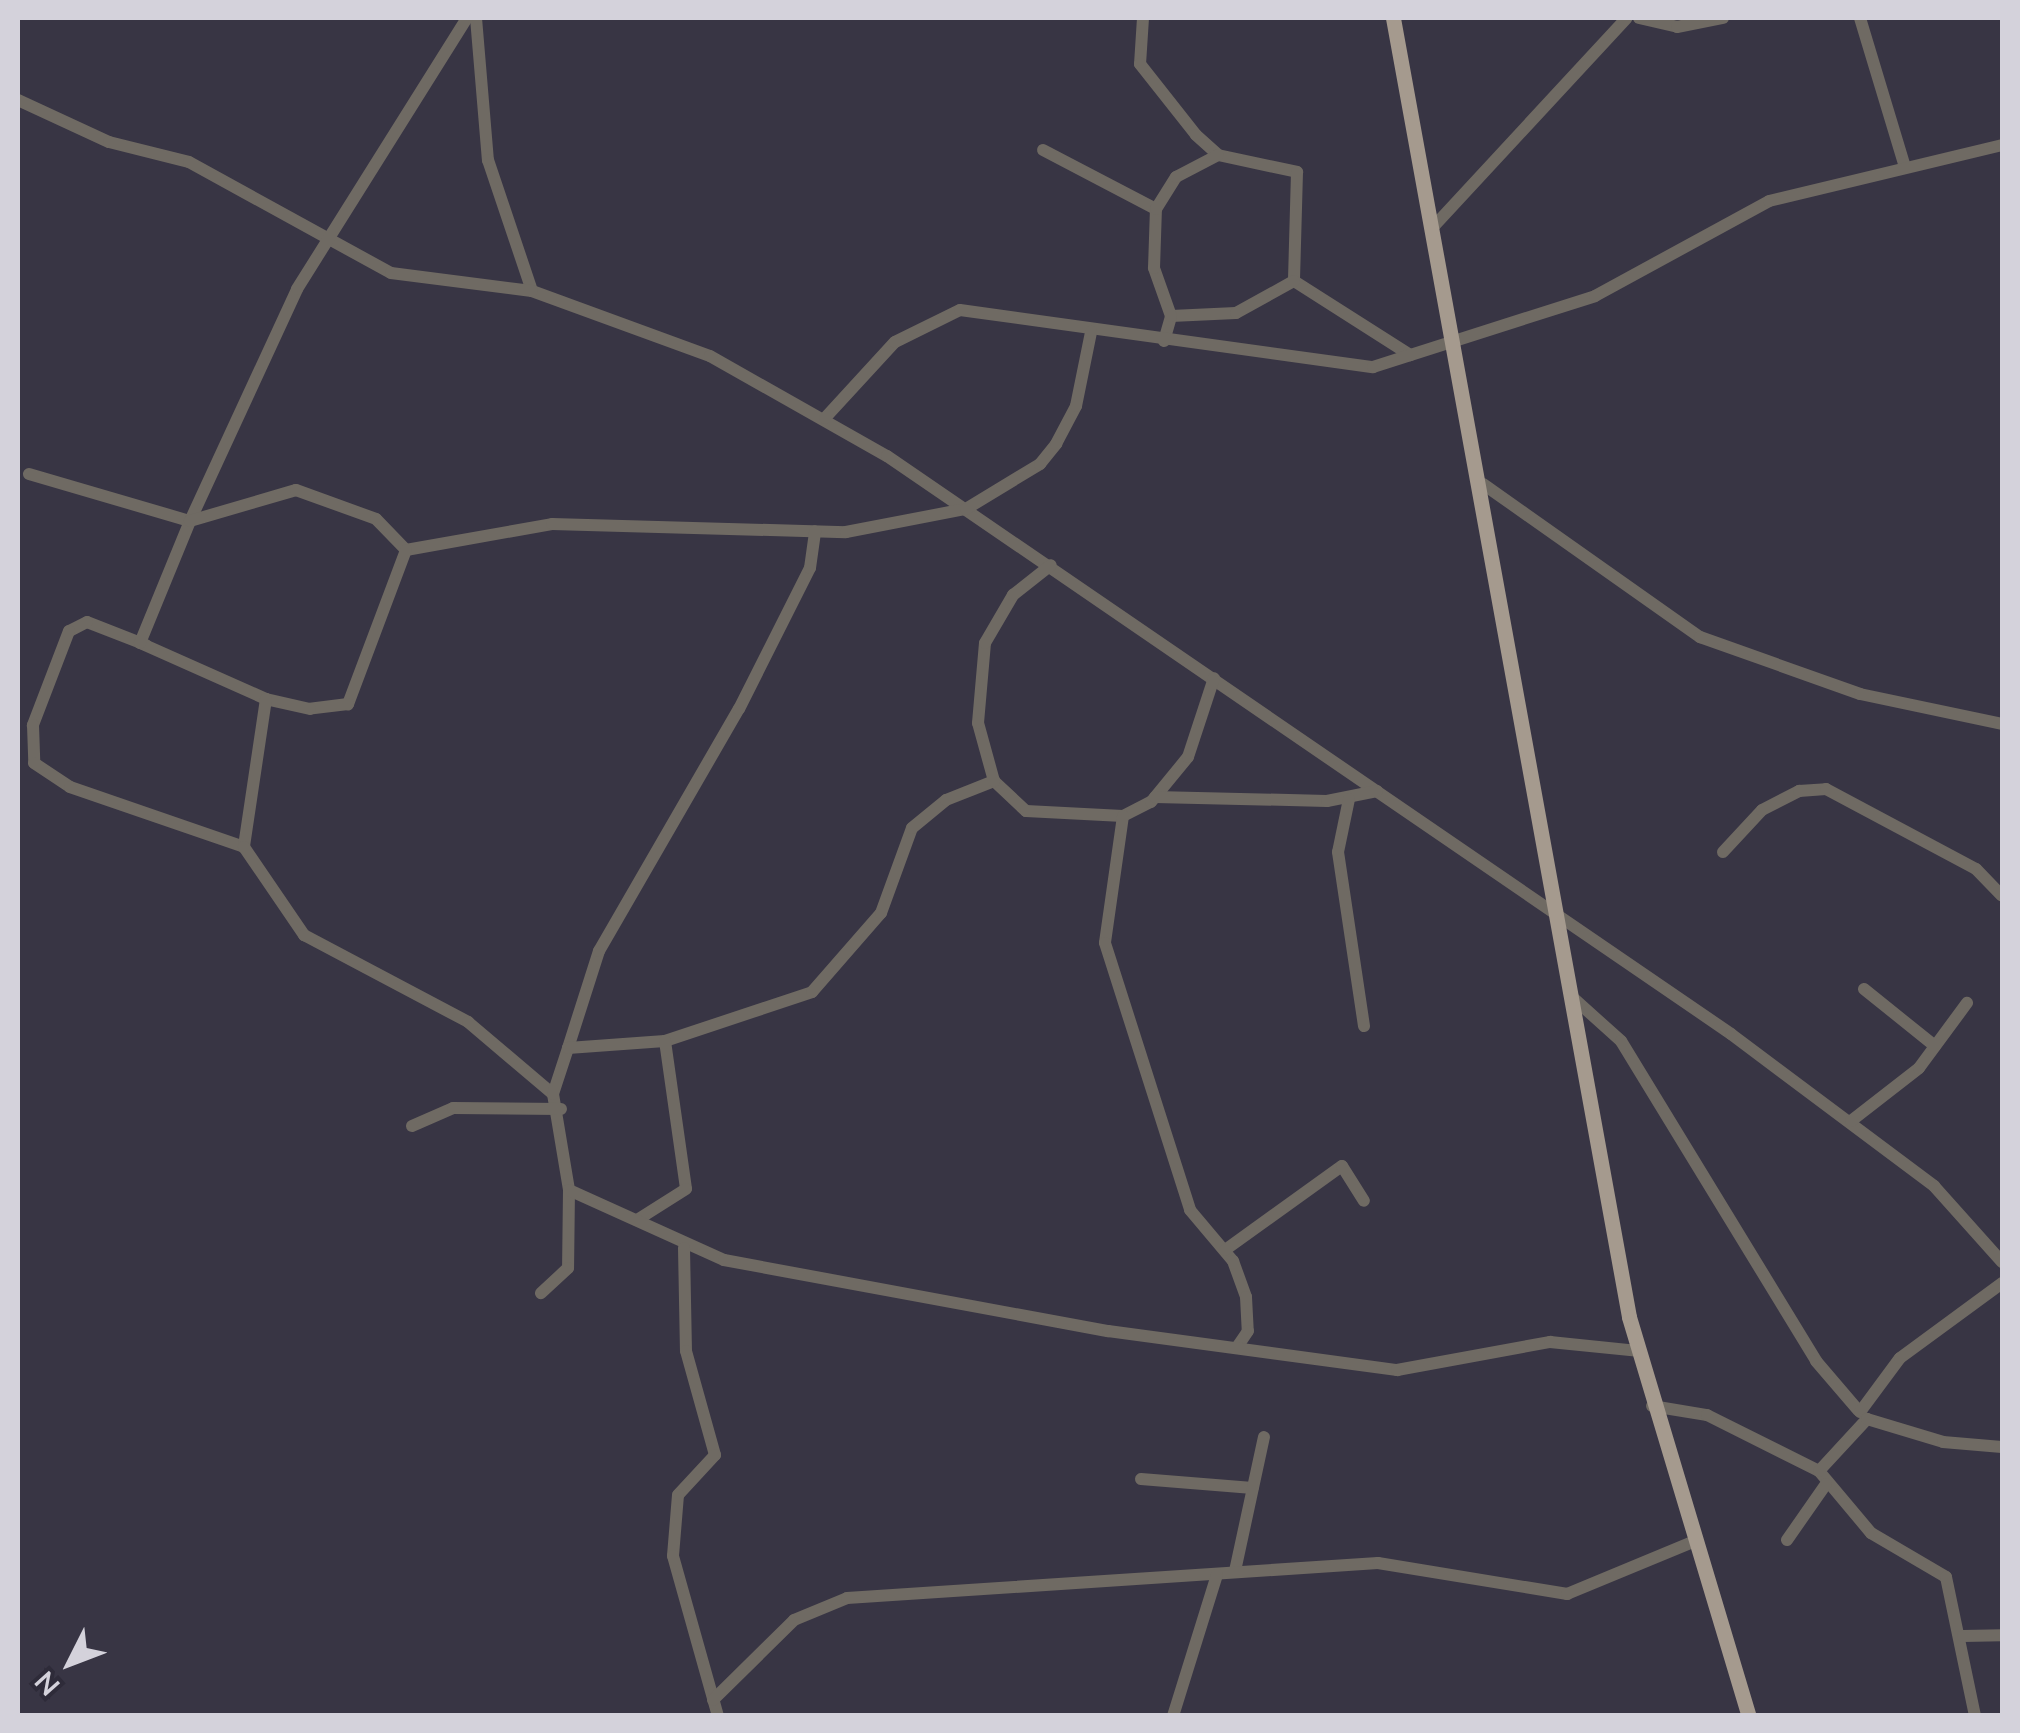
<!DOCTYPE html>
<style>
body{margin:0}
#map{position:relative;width:2020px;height:1733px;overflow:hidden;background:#383544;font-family:"Nunito Sans",sans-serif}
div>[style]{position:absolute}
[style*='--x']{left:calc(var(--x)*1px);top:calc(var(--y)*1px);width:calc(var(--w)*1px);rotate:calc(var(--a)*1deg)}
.minor>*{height:12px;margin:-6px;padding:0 6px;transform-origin:6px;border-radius:6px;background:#6f6a63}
.major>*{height:15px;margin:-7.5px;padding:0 7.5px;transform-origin:7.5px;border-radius:7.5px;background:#a59a8e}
span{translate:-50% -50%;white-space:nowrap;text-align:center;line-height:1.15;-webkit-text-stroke:8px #2e2b39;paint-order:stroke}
.frame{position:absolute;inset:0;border:20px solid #d4d2db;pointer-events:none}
.north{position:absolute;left:20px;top:1613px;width:100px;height:100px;-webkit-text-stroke:8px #2e2b39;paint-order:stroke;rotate:228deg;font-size:28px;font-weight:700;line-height:40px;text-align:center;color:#d4d2db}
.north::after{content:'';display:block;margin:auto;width:35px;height:45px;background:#d4d2db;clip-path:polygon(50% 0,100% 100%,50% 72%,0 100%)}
</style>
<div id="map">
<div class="minor">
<div style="--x:476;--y:18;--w:143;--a:85.2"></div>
<div style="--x:488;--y:160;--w:138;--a:71.4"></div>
<div style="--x:532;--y:291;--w:189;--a:20.1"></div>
<div style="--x:710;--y:356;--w:203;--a:29.5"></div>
<div style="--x:887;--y:456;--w:1023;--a:34.4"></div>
<div style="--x:1731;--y:1034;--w:254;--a:36.8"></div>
<div style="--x:1934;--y:1186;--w:102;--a:48.2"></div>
<div style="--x:1143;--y:18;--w:46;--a:93.7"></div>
<div style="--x:1140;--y:64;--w:90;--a:51.7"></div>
<div style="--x:1196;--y:135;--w:30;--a:42"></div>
<div style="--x:1218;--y:155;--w:81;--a:12.1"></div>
<div style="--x:1297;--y:172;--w:109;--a:91.6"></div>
<div style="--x:1294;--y:281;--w:138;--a:32.5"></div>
<div style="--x:1639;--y:18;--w:39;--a:13"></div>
<div style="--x:1677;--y:27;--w:47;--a:-11.1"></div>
<div style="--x:1860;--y:18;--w:152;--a:73.2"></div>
<div style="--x:18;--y:100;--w:100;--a:24.8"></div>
<div style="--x:109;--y:142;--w:82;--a:14"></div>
<div style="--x:189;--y:162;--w:230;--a:28.8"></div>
<div style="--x:391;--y:273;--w:142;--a:7.3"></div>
<div style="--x:1043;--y:150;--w:127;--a:27.6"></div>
<div style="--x:1435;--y:225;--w:282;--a:-47.2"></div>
<div style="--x:1171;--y:316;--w:65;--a:-2.6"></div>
<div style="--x:1236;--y:313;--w:66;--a:-28.9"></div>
<div style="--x:1164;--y:341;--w:26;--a:-74"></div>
<div style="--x:1171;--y:316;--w:51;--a:-109.5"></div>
<div style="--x:1154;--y:268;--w:59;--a:-88.1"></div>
<div style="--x:1156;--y:209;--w:38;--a:-58"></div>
<div style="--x:1176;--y:177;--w:47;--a:-27.6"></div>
<div style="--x:825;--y:418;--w:103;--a:-47.4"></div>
<div style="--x:895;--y:342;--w:72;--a:-26.2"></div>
<div style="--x:960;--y:310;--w:417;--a:7.9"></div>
<div style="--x:1373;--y:367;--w:233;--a:-17.7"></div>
<div style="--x:1595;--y:296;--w:198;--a:-28.6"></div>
<div style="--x:1769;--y:201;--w:240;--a:-13.5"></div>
<div style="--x:29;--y:474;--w:168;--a:16.3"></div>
<div style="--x:190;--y:521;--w:255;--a:-65.2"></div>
<div style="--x:297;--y:289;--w:320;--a:-57.9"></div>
<div style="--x:1483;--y:484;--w:266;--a:35.2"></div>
<div style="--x:1700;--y:637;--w:170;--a:19.6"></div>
<div style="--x:1860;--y:694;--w:145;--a:11.9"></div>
<div style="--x:406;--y:550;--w:148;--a:-10.1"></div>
<div style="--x:552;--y:524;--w:294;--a:1.6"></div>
<div style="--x:846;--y:532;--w:122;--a:-10.9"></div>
<div style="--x:966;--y:509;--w:87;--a:-31.3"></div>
<div style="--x:1040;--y:464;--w:26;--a:-51"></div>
<div style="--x:1056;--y:444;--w:43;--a:-62.2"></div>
<div style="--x:1076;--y:406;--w:76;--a:-78.5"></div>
<div style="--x:146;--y:645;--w:63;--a:-158.7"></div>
<div style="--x:87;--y:622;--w:20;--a:153"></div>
<div style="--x:69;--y:631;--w:101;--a:111"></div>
<div style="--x:33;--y:725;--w:38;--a:88"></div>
<div style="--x:34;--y:763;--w:43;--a:33.7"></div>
<div style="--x:70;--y:787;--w:184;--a:19"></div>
<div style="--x:266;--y:699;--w:138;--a:-156"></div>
<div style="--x:140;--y:643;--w:132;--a:-67.7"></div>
<div style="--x:190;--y:521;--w:110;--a:-16.3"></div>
<div style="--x:296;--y:490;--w:85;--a:19.9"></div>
<div style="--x:376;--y:519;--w:43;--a:45.9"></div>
<div style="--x:406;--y:550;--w:165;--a:110.6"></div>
<div style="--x:348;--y:704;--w:38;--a:173"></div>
<div style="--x:310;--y:709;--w:45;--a:-167.2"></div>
<div style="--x:266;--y:699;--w:150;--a:98.5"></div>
<div style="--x:244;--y:847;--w:107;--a:55.7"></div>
<div style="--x:304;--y:935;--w:186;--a:27.9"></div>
<div style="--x:468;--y:1022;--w:111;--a:40.3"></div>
<div style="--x:553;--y:1094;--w:97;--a:80.5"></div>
<div style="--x:569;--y:1190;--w:78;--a:90.7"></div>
<div style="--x:568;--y:1268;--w:37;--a:137"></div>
<div style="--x:994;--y:781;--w:44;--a:43.2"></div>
<div style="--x:1026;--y:811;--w:97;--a:3"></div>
<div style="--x:1123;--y:816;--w:31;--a:-27"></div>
<div style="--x:1151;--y:802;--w:58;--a:-50.6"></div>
<div style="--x:1188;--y:757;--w:83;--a:-71.8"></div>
<div style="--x:1155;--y:797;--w:172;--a:1.3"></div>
<div style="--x:1327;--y:801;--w:51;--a:-11.3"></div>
<div style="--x:1349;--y:799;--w:54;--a:101.7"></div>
<div style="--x:1338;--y:852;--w:176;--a:81.5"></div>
<div style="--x:1123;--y:816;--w:128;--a:98.1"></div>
<div style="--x:1105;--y:943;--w:280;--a:72.3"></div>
<div style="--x:1190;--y:1210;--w:67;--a:49.9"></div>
<div style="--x:1233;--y:1261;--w:38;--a:70"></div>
<div style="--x:1246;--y:1297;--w:34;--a:87"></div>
<div style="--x:1248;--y:1331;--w:18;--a:124"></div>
<div style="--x:1723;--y:852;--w:57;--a:-47.1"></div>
<div style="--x:1762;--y:810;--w:42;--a:-27.2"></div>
<div style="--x:1799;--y:791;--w:27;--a:-4"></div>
<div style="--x:1826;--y:789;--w:170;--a:28.1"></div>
<div style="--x:1976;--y:869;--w:37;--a:46"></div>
<div style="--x:1864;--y:989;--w:91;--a:38.8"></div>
<div style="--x:1571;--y:996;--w:67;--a:42"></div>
<div style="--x:1621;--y:1041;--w:375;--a:58.6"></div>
<div style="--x:1816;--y:1361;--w:65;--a:49.4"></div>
<div style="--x:665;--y:1041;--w:155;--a:-18.4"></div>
<div style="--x:812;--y:992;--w:105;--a:-48.9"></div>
<div style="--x:881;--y:913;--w:90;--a:-70"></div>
<div style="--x:912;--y:828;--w:44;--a:-39.5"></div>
<div style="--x:946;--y:800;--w:52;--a:-21.6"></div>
<div style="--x:994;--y:781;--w:60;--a:-105.4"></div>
<div style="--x:978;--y:723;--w:80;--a:-85"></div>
<div style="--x:985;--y:643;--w:56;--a:-59.7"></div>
<div style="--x:1013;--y:595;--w:48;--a:-38.3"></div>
<div style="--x:568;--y:1048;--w:102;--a:-72.3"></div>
<div style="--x:599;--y:951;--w:280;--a:-60"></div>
<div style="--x:739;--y:709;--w:158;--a:-63.3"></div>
<div style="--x:810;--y:568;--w:37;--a:-82"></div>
<div style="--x:553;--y:1094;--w:48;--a:-71.9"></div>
<div style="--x:568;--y:1048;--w:97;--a:-4.1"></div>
<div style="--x:665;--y:1041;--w:149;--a:81.9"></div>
<div style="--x:686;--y:1189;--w:58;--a:147.7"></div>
<div style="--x:1851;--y:1121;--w:86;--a:-37.9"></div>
<div style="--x:1919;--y:1068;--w:81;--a:-53.6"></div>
<div style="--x:412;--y:1126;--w:45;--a:-23.7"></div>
<div style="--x:453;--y:1108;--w:108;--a:0.5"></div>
<div style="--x:569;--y:1190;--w:170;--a:24.3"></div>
<div style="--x:724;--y:1260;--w:391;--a:10.5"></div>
<div style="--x:1108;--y:1331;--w:292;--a:7.7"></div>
<div style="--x:1397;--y:1370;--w:156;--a:-10.4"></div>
<div style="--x:1550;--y:1342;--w:88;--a:5.8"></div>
<div style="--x:684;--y:1248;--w:103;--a:88.9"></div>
<div style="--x:686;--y:1351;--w:108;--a:74.4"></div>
<div style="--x:715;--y:1455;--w:54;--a:132.8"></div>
<div style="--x:678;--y:1495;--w:61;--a:94.7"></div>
<div style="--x:673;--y:1556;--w:166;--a:74.3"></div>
<div style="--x:1225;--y:1250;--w:144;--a:-35.7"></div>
<div style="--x:1342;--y:1166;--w:41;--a:57.8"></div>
<div style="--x:1652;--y:1406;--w:56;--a:9.3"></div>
<div style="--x:1707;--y:1415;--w:125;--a:26.6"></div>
<div style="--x:1819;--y:1471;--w:81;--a:50"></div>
<div style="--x:1871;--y:1533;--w:87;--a:30.4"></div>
<div style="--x:1946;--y:1577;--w:142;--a:78.2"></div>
<div style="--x:1860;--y:1412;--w:67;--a:-53.5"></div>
<div style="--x:1900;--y:1358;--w:127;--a:-36.3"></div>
<div style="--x:1819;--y:1471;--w:71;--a:-47.3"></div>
<div style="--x:1867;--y:1419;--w:79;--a:16.8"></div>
<div style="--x:1943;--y:1442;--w:59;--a:4.8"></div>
<div style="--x:1141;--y:1479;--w:112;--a:4.6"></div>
<div style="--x:1787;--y:1540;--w:68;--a:-55.1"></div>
<div style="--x:1235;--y:1571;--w:137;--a:-77.8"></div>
<div style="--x:1963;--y:1636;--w:39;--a:-1"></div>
<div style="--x:713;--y:1700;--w:114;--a:-44.6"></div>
<div style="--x:794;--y:1620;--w:57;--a:-22.5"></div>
<div style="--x:847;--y:1598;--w:532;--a:-3.77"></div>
<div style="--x:1378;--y:1563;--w:192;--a:9.3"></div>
<div style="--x:1567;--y:1594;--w:133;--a:-22.5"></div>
<div style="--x:1173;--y:1716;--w:148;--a:-72.7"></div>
</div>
<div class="major">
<div style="--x:1393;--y:18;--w:1320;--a:79.7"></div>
<div style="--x:1629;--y:1317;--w:417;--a:73.3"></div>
</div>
<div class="frame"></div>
<div class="north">N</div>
</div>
